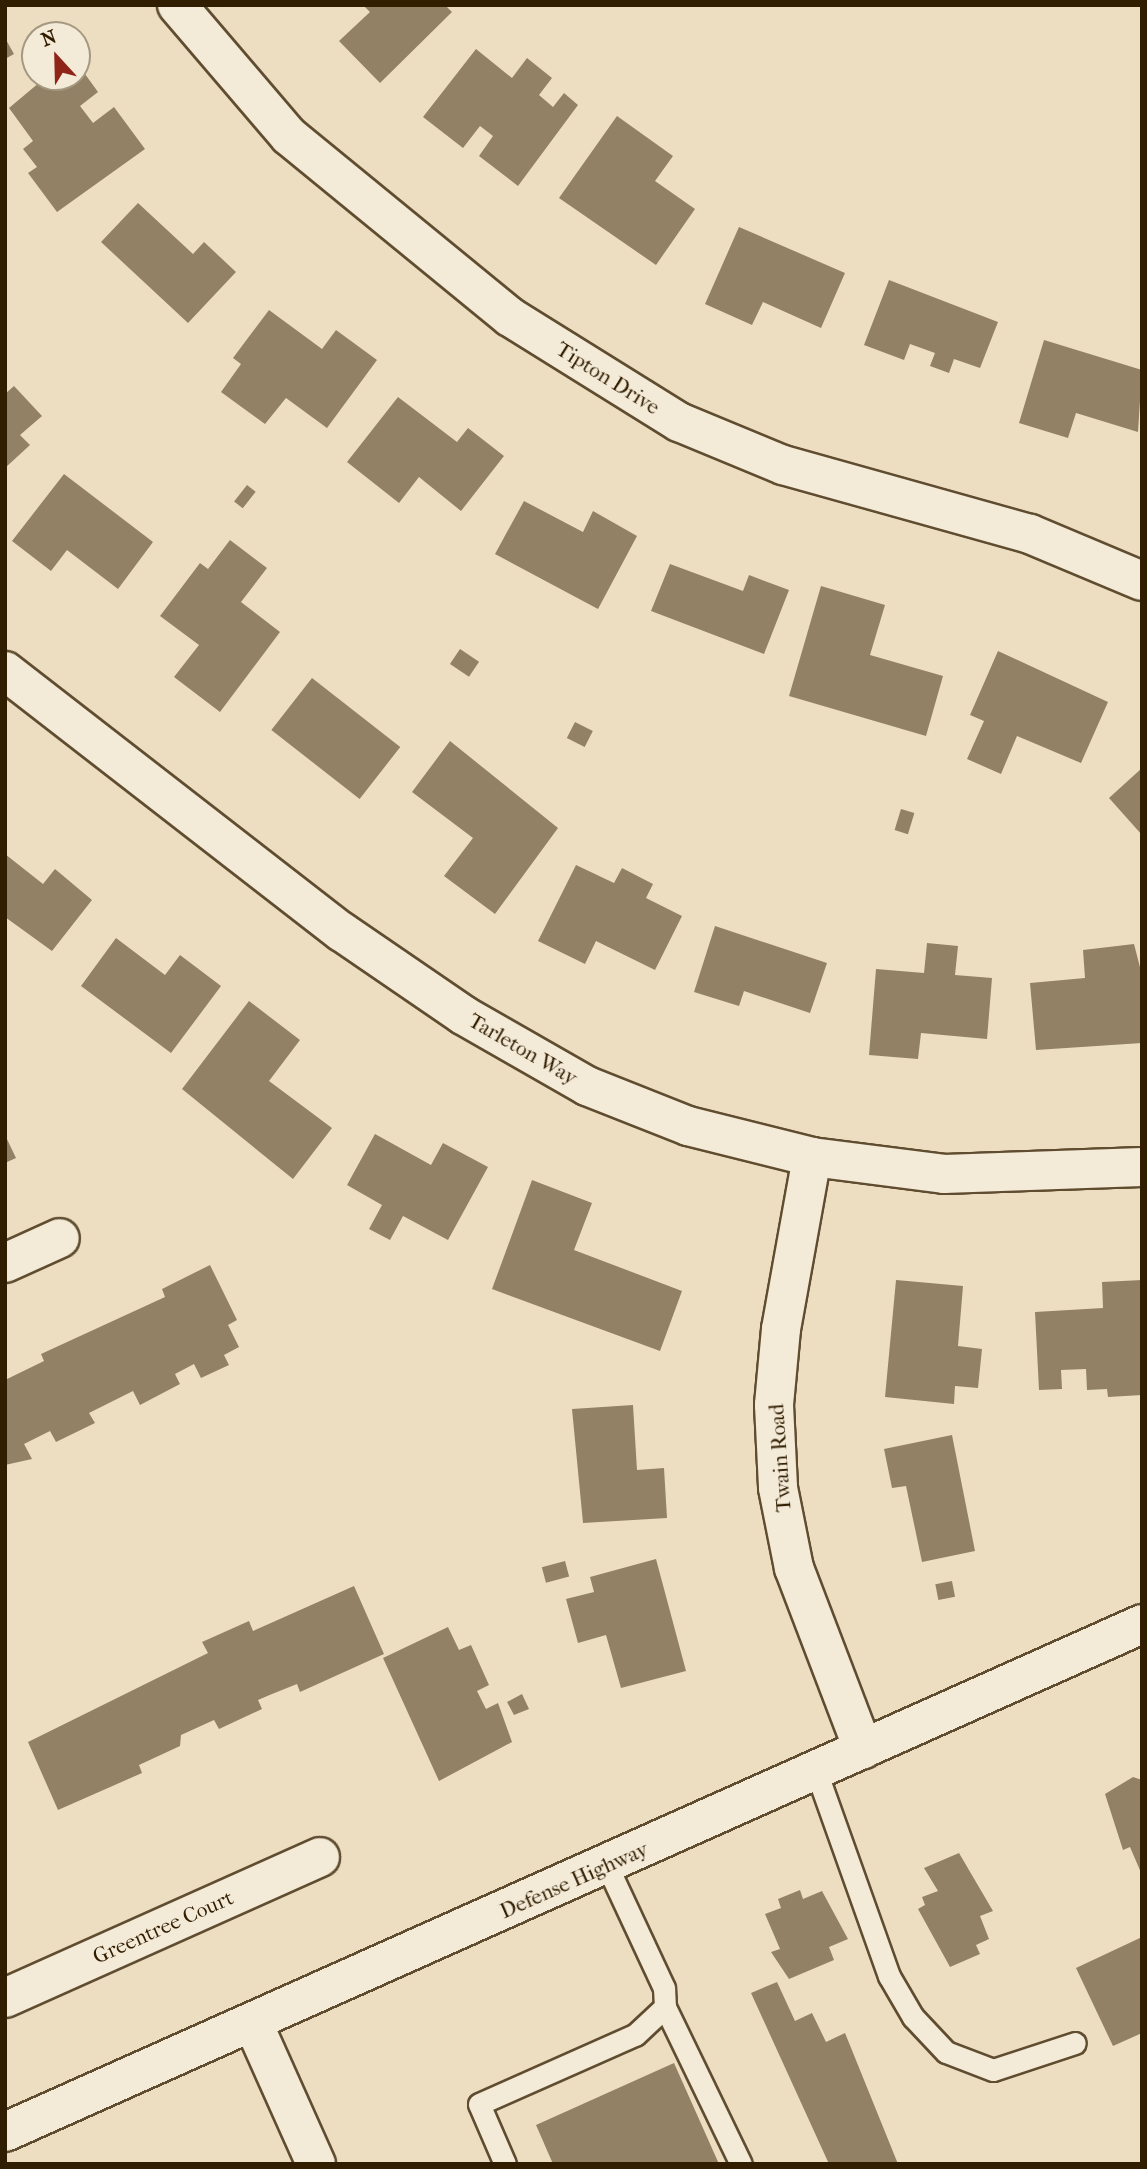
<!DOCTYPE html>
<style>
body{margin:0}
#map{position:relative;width:1147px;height:2169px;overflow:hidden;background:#eddec2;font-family:"IM FELL French Canon",serif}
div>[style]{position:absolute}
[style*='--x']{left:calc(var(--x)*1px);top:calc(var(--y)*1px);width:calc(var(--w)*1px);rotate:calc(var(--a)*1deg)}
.building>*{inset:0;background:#938165;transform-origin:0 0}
.roads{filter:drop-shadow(2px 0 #604d30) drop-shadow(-2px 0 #604d30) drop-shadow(0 2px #604d30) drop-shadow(0 -2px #604d30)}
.lane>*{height:21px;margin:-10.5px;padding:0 10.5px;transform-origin:10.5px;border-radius:10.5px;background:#f3ead7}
.street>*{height:38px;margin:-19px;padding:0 19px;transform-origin:19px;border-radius:19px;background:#f3ead7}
.secondary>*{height:38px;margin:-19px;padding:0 19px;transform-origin:19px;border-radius:19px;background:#f3ead7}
span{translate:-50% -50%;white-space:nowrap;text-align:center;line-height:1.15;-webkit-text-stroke:5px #f3ead7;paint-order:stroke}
.street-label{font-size:21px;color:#311d00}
.frame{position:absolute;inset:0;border:7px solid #311d00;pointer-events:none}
.north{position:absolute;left:21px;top:21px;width:70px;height:70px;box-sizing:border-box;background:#f3ead7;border:2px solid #a59881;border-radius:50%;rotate:338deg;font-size:19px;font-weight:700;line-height:28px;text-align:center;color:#311d00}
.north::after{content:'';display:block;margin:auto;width:24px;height:32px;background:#8f2418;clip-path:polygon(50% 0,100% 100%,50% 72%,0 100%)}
</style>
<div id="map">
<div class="building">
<div style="clip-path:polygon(363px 5px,445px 5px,452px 12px,380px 83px,339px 41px,370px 12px)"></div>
<div style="clip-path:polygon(5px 38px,14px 54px,5px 59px)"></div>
<div style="clip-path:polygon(476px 49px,512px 78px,527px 58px,552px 78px,539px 95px,553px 107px,564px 93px,578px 105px,518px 186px,479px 156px,493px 136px,480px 126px,463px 148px,423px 117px)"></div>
<div style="clip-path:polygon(77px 63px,98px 92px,80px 106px,93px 123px,114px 107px,145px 149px,57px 212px,28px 173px,37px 167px,23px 149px,33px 141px,9px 108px,46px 77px,77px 77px)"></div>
<div style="clip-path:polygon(617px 116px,673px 156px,655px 181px,695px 209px,656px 265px,559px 198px)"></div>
<div style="clip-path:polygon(138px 203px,193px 254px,204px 242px,236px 272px,188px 323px,101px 242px)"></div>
<div style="clip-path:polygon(739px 227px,845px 273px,821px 328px,763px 302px,752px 325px,705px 304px)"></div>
<div style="clip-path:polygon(889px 280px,998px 322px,980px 368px,954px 359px,949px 373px,930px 366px,935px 353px,910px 344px,904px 360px,864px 345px)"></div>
<div style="clip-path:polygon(269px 310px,322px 349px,336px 330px,377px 360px,327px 428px,286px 398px,265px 424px,221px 392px,241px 364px,233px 358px)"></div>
<div style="clip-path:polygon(1044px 340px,1142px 370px,1138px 432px,1076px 413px,1068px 438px,1019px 423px)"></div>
<div style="clip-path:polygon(14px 386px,42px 416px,20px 435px,30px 445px,5px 468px,5px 394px)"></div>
<div style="clip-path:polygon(398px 397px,457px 442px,468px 428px,504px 456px,461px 511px,419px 477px,399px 503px,347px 462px)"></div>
<div style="clip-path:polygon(64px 474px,153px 542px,118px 589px,67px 550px,51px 571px,12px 541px)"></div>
<div style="left:247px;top:485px;width:11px;height:21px;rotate:38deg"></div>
<div style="clip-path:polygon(524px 501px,583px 532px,593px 511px,637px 536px,598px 609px,495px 554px)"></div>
<div style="clip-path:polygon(230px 540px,267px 568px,241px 602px,280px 632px,220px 712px,174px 677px,199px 645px,160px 616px,200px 563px,208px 569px)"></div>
<div style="clip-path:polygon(670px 564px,743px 591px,749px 575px,789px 590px,764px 654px,651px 611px)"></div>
<div style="clip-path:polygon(821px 586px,885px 605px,870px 655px,943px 676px,926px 736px,789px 696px)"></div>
<div style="left:460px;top:649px;width:23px;height:18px;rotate:34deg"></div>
<div style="clip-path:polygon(998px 651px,1108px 702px,1081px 763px,1017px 736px,1001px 774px,967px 759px,984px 721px,970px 715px)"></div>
<div style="left:312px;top:678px;width:112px;height:66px;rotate:38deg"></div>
<div style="left:575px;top:722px;width:20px;height:18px;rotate:27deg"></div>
<div style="clip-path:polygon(450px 741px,558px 828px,495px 914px,444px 876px,473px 838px,412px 792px)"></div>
<div style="clip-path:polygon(1142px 768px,1142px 835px,1109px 798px)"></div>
<div style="left:901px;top:809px;width:14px;height:22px;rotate:17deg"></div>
<div style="clip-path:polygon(5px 854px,43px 884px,55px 869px,92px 900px,52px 951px,5px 917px)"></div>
<div style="clip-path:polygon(576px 865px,614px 883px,622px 868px,653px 884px,646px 898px,682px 916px,655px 970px,596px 941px,585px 964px,538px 941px)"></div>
<div style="clip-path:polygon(715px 926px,827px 963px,810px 1013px,744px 991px,739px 1006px,694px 992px)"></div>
<div style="clip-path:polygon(116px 938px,165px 975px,180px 955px,221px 986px,171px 1053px,81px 986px)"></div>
<div style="clip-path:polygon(927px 943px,958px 946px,955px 975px,992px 978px,987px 1039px,921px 1033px,918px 1059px,869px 1055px,876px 969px,924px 973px)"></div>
<div style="clip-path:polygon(1134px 944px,1142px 975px,1142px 1043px,1036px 1050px,1030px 983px,1085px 978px,1083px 950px)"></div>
<div style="clip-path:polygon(249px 1001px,300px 1040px,269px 1081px,332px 1128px,293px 1179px,182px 1089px)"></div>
<div style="clip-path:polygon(375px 1134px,431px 1165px,443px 1143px,488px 1167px,448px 1240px,403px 1216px,390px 1240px,369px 1229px,382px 1205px,347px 1185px)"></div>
<div style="clip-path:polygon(5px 1135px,16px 1158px,5px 1163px)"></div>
<div style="clip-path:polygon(532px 1180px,592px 1203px,574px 1250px,682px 1291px,660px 1351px,492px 1289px)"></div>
<div style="clip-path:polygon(210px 1265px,237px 1320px,228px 1325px,239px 1347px,224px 1355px,229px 1365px,201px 1378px,194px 1364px,175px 1374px,180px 1384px,140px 1405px,133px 1391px,89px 1413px,95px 1423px,56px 1442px,50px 1431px,24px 1444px,32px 1459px,5px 1465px,5px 1380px,44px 1361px,41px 1354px,165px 1297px,162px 1289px)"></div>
<div style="clip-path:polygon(896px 1280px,963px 1286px,958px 1346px,982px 1349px,978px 1388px,955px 1386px,954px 1404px,885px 1397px)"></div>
<div style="clip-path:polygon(1142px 1280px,1142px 1395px,1108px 1397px,1107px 1389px,1087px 1390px,1086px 1369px,1061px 1370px,1062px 1389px,1039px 1390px,1035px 1312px,1103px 1308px,1102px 1282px)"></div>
<div style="clip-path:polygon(633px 1405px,637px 1470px,664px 1468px,667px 1518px,583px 1523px,572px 1409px)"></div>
<div style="clip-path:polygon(952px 1435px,975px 1551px,922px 1562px,906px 1486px,892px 1488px,884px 1449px)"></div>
<div style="clip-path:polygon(656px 1559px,686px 1671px,621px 1688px,606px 1635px,578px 1643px,566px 1599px,594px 1592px,590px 1577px)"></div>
<div style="left:565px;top:1561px;width:16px;height:24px;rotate:75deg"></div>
<div style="left:952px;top:1581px;width:16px;height:17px;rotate:79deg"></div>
<div style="clip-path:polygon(354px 1586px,384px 1654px,300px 1692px,297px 1684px,272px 1694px,258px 1700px,262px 1709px,219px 1729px,214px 1720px,181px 1735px,180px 1746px,139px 1765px,142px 1773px,58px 1810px,28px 1742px,208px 1653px,202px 1642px,249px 1621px,253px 1631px)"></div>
<div style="clip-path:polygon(448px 1627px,459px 1650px,471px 1645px,489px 1685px,477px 1691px,486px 1709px,498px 1703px,512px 1742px,439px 1781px,383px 1658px)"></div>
<div style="clip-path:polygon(522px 1694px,529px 1709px,514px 1715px,507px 1702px)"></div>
<div style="clip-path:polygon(1133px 1777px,1142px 1780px,1142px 1875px,1130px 1847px,1123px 1850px,1105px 1794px)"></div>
<div style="clip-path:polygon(959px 1853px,993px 1911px,980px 1916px,989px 1939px,976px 1945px,980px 1954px,950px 1967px,918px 1909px,925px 1905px,922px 1897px,938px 1891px,924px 1868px)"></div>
<div style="clip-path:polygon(800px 1890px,803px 1899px,822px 1891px,848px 1939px,829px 1947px,834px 1960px,789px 1979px,771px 1952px,780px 1949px,765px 1914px,781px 1908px,778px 1899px)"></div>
<div style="clip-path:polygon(1142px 1937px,1142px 2033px,1113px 2046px,1076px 1968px)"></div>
<div style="clip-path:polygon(777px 1982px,795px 2021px,812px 2013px,826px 2042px,845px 2033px,898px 2164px,829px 2164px,751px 1993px)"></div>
<div style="clip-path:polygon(674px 2063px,719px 2164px,553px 2164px,536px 2125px)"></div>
</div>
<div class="roads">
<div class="lane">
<div style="--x:816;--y:1771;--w:218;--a:70.4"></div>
<div style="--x:889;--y:1976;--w:48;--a:59.7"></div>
<div style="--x:913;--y:2017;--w:48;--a:46.7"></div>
<div style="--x:946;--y:2052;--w:50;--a:21"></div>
<div style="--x:993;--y:2070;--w:86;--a:-18.2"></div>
<div style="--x:665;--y:2007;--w:174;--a:64.2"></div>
<div style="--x:505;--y:2164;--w:65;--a:-113.4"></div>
<div style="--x:479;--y:2104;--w:171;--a:-23.9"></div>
<div style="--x:635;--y:2035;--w:41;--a:-43"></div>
<div style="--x:665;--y:2007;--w:19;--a:-93"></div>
<div style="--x:664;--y:1988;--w:135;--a:-115"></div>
</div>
<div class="street">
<div style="--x:177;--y:5;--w:172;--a:49.5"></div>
<div style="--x:289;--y:136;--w:286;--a:39.3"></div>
<div style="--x:510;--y:317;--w:199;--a:31.9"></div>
<div style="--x:679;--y:422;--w:113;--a:22.5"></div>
<div style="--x:783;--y:465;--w:256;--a:15.6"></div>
<div style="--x:1030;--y:534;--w:121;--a:22.8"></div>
<div style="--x:5;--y:671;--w:426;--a:37.8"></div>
<div style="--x:342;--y:932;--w:147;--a:34.4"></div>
<div style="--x:463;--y:1015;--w:143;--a:29.8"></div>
<div style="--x:587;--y:1086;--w:109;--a:21.6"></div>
<div style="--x:688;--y:1126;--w:128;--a:14"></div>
<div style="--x:812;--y:1157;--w:133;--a:7.3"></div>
<div style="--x:944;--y:1174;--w:198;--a:-2"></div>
<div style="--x:812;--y:1157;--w:175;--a:100.2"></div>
<div style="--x:781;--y:1329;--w:76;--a:95.3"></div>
<div style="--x:774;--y:1405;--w:83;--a:87.2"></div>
<div style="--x:778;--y:1488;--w:82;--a:78.7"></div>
<div style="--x:794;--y:1568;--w:194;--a:69.1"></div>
<div style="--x:5;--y:1263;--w:60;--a:-24.4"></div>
<div style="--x:5;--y:1998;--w:345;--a:-24.1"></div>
<div style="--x:253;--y:2023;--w:154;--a:65.9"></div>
</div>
<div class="secondary">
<div style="--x:5;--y:2132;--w:1245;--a:-24.07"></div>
</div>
</div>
<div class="street-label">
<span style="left:608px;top:378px;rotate:32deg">Tipton Drive</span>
<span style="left:523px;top:1049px;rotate:30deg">Tarleton Way</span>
<span style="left:780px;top:1458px;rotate:-94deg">Twain Road</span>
<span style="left:574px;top:1880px;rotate:-24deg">Defense Highway</span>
<span style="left:163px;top:1927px;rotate:-24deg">Greentree Court</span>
</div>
<div class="frame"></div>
<div class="north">N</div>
</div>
